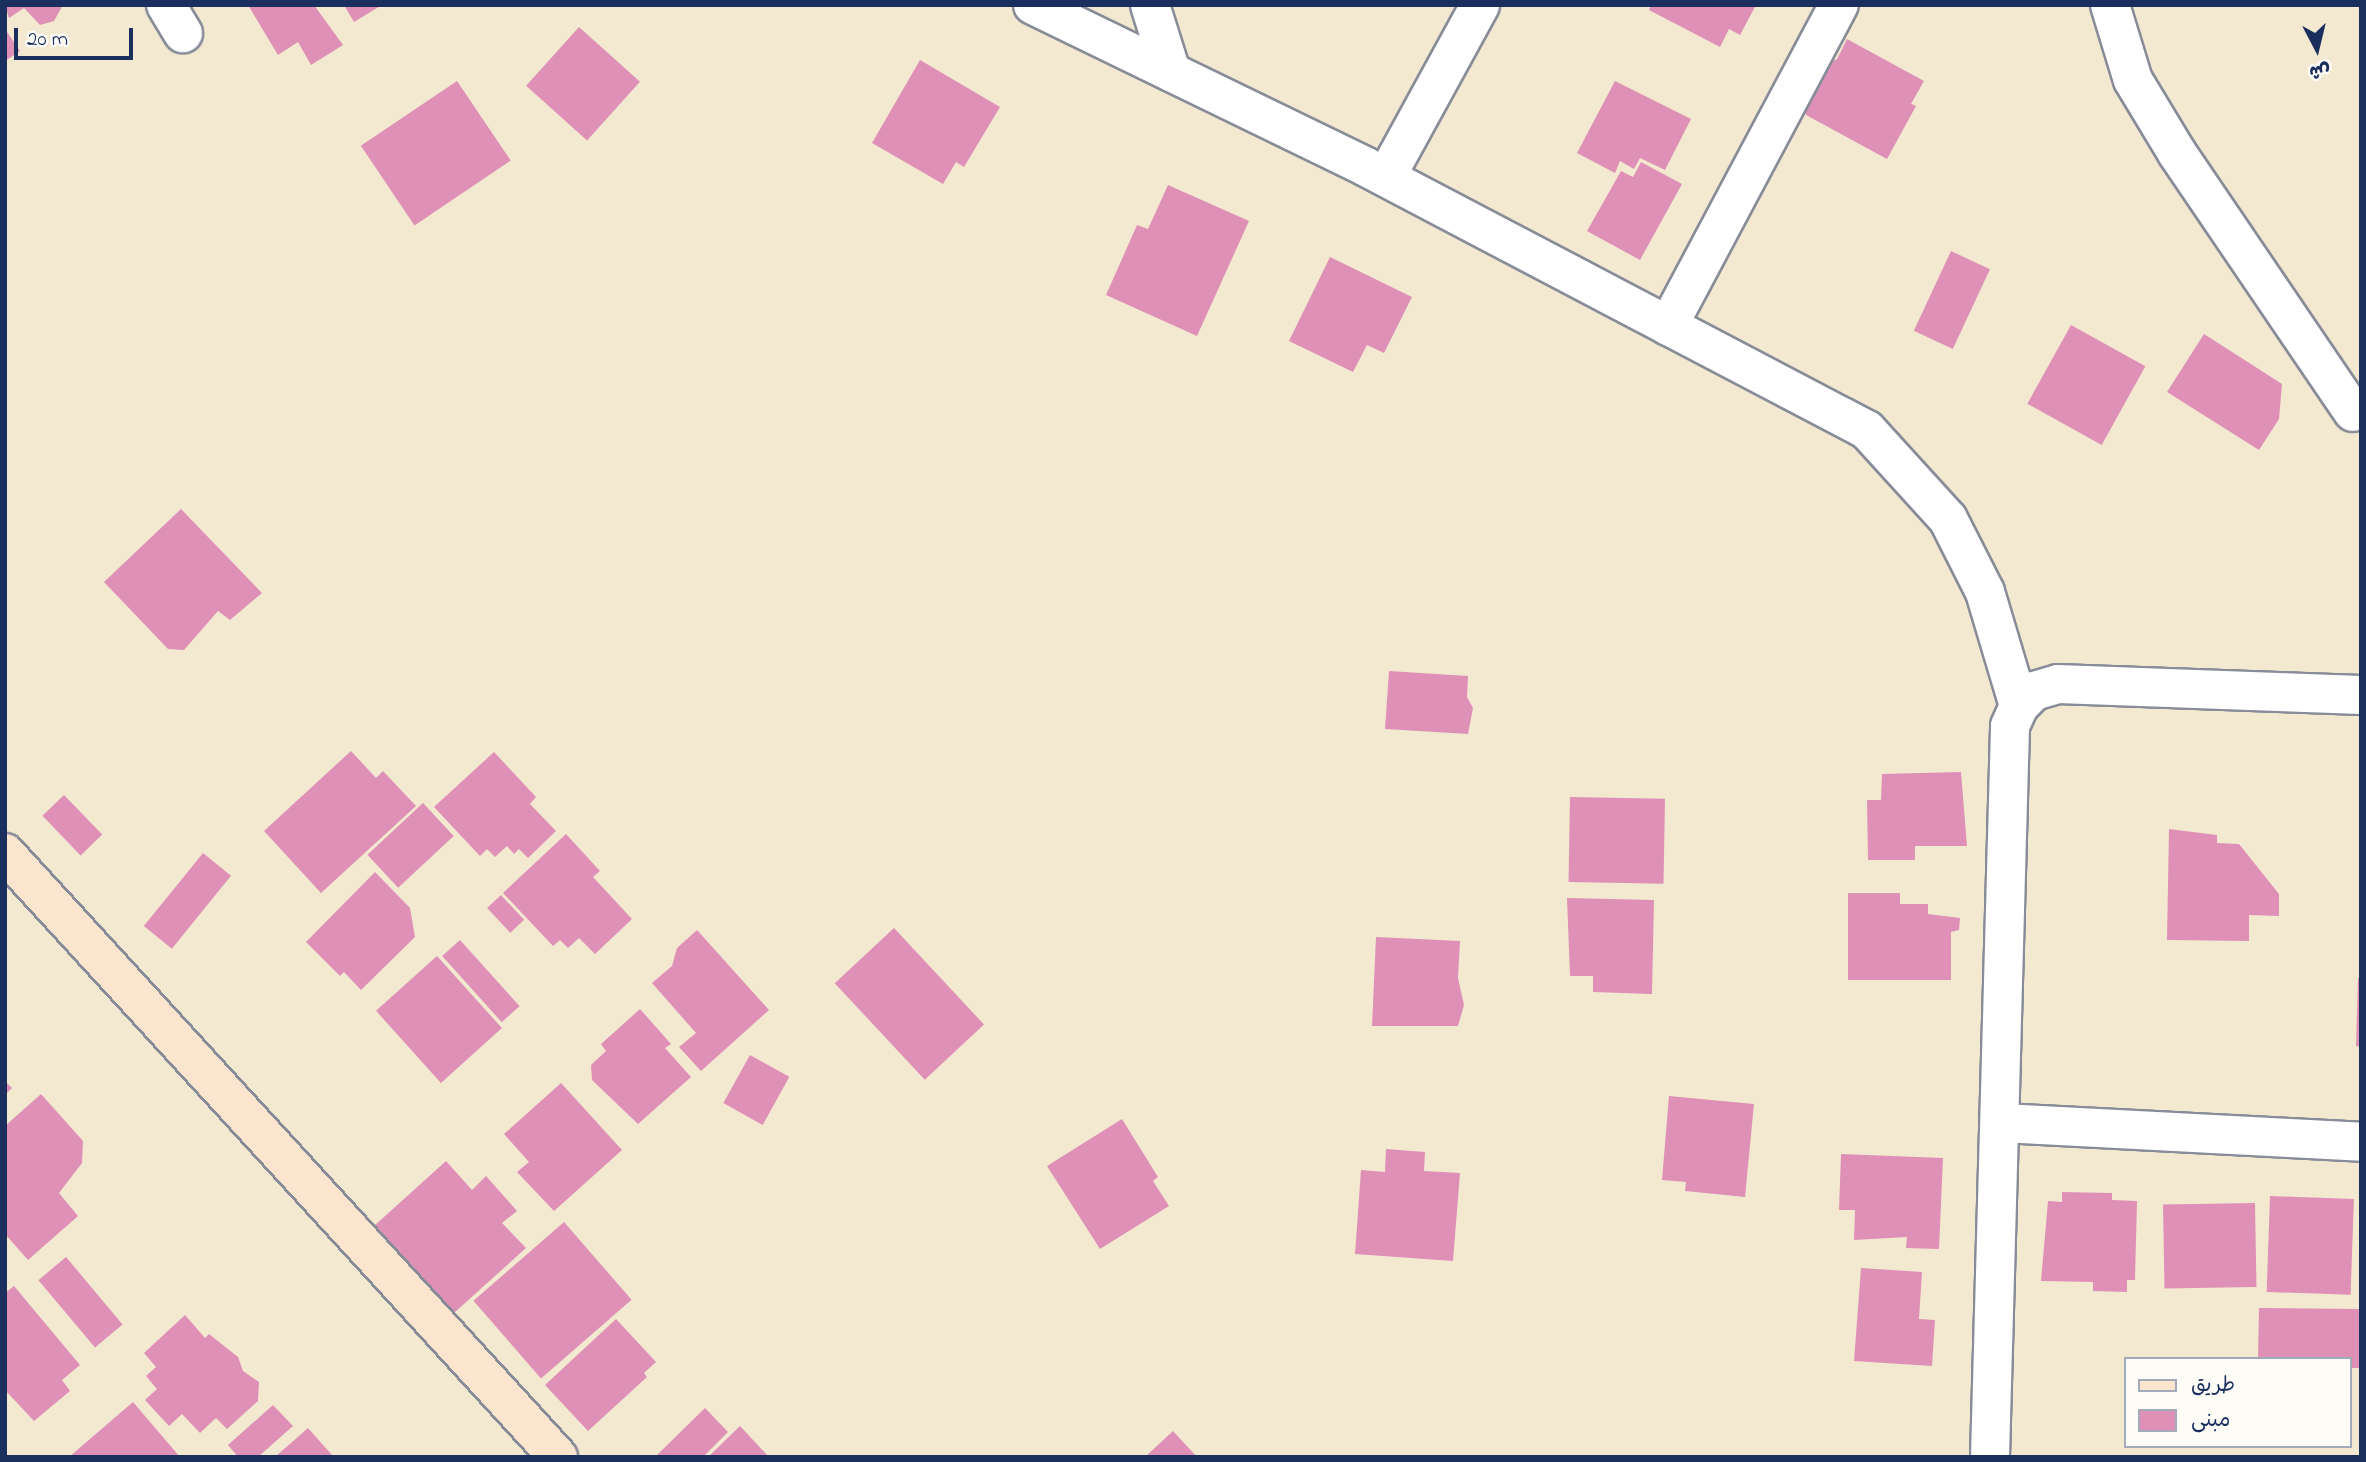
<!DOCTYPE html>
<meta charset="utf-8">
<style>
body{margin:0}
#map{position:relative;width:2366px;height:1462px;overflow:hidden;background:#f3e9d1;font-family:"Indie Flower","Playpen Sans Arabic",sans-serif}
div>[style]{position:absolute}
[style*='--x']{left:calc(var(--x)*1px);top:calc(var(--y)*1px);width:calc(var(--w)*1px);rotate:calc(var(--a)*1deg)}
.building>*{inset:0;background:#df90b7;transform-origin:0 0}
.roads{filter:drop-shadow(2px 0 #878c98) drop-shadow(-2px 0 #878c98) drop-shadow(0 2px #878c98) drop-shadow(0 -2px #878c98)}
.street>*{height:38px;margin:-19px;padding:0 19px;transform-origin:19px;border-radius:19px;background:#fff}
.secondary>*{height:38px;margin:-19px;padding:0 19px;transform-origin:19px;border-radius:19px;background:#fbe5cf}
span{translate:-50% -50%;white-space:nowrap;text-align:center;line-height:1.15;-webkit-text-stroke:5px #fdfcf7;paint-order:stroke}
.frame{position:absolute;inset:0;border:7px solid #1b2f5e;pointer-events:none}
.legend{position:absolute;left:2124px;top:1357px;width:228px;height:91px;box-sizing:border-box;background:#fdfcf7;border:2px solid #a3aaba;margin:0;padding:9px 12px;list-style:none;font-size:21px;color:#1b2f5e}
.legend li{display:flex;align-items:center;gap:14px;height:35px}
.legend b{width:35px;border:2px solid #a3aaba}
.north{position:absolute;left:2282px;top:14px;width:70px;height:70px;-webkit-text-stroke:5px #fdfcf7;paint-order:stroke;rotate:173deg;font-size:19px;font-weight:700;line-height:28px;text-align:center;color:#1b2f5e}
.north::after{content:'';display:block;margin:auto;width:24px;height:32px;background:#1b2f5e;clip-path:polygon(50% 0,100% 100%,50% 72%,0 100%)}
.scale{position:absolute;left:14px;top:28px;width:119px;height:32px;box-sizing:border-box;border:4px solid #1b2f5e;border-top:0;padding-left:9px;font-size:21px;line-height:24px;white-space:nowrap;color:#1b2f5e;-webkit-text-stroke:5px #fdfcf7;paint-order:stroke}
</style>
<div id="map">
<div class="building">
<div style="clip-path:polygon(5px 5px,63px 5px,54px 21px,40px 25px,24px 8px,9px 18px)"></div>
<div style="clip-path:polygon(248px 5px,314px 5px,343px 45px,311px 65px,298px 42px,278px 55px)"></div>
<div style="clip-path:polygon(344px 5px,382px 5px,354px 22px)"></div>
<div style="clip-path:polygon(1651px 5px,1756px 5px,1740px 35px,1729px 29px,1720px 47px,1649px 10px)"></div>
<div style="left:579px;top:27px;width:82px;height:79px;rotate:42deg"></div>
<div style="clip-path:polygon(5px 29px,20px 51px,5px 61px)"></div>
<div style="clip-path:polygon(1847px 39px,1924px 81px,1911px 104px,1916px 106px,1887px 159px,1806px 115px,1805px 97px,1822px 67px,1837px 59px)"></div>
<div style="clip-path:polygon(920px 60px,1000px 107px,964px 167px,956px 162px,943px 184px,872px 143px)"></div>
<div style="left:457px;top:81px;width:96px;height:116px;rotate:56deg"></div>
<div style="clip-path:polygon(1615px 81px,1691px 119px,1665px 170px,1640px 158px,1634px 169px,1620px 161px,1615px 173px,1577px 153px)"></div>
<div style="clip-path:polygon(1641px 162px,1682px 184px,1640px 260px,1587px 231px,1621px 171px,1633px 177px)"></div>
<div style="clip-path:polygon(1168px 185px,1249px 221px,1197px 336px,1106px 295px,1137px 225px,1148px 229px)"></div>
<div style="left:1951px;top:251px;width:43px;height:88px;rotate:25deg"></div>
<div style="clip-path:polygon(1330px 257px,1412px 297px,1384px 353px,1367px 345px,1353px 372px,1289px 341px)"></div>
<div style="left:2071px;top:325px;width:85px;height:90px;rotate:29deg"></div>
<div style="clip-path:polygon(2204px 334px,2282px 384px,2279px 419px,2259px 450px,2167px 392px)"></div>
<div style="clip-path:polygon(181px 509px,262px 593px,230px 620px,218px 611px,184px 650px,168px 649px,104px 582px)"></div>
<div style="clip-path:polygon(1389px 671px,1468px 676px,1467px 697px,1473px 708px,1468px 734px,1385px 729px)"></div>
<div style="clip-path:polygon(351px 751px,376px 778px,383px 771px,416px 806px,321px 893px,264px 831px)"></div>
<div style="clip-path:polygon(494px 752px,536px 797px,530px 804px,556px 831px,528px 858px,519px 849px,514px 854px,507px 846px,495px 857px,487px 849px,480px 856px,434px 807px)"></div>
<div style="clip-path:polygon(1961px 772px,1967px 846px,1915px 846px,1915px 860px,1868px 860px,1867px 800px,1881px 800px,1882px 774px)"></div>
<div style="left:64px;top:795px;width:55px;height:30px;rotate:46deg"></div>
<div style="left:1570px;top:797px;width:95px;height:85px;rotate:1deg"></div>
<div style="left:423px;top:803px;width:45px;height:76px;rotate:47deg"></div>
<div style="clip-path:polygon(2169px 829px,2217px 835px,2217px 843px,2239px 844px,2279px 894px,2279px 916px,2249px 915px,2249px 941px,2167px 940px)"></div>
<div style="clip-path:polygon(566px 834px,600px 871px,593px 877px,632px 919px,595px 954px,579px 938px,568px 948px,560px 940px,553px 946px,503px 893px)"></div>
<div style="left:203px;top:853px;width:36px;height:94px;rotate:39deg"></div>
<div style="clip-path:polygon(375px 872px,410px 908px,415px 937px,361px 990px,344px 972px,340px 976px,306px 942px)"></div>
<div style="clip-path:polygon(1848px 893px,1900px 893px,1900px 904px,1928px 904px,1928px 914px,1960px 918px,1959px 930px,1951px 932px,1951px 980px,1848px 980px)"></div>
<div style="left:501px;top:895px;width:34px;height:19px;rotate:47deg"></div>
<div style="clip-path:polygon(1567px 898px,1654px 900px,1652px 994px,1593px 992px,1593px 976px,1570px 976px)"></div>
<div style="left:894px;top:928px;width:132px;height:81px;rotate:47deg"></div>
<div style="clip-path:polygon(697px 930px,769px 1010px,701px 1071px,679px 1047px,696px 1033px,652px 983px,672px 966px,677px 948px)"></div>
<div style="clip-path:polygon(1376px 937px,1460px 941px,1458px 978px,1464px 1005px,1458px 1026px,1372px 1026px)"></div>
<div style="left:460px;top:940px;width:89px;height:24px;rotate:48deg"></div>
<div style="left:437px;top:956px;width:97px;height:82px;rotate:48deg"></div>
<div style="clip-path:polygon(2358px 978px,2361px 978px,2361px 1047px,2356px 1046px)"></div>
<div style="clip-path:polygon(640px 1009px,671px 1044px,665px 1048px,691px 1077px,638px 1124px,592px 1080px,591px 1065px,606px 1051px,601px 1044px)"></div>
<div style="left:750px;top:1055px;width:45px;height:55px;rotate:29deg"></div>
<div style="clip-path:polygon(5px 1081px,12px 1088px,5px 1095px)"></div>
<div style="clip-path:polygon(561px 1083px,622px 1150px,554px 1211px,517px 1172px,529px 1162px,504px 1134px)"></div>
<div style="clip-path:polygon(41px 1094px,83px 1141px,82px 1163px,59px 1193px,78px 1216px,28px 1260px,5px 1234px,5px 1126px)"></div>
<div style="clip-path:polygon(1669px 1096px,1754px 1104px,1745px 1197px,1685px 1191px,1686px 1182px,1662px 1180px)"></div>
<div style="clip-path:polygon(1122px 1119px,1158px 1177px,1153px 1181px,1169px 1206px,1100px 1249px,1047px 1166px)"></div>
<div style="clip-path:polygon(1386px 1149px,1425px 1152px,1424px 1171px,1460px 1173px,1453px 1261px,1355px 1254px,1361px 1170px,1385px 1172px)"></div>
<div style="clip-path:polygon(1841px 1154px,1943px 1158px,1939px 1249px,1906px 1248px,1907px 1237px,1854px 1240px,1855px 1210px,1839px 1210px)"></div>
<div style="clip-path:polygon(446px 1161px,472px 1190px,486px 1176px,517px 1211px,502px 1223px,526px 1248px,454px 1313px,374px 1226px)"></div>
<div style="clip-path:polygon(2062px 1192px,2112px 1193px,2112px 1200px,2137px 1201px,2135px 1280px,2127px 1280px,2127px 1292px,2093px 1291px,2093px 1282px,2041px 1281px,2048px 1201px,2062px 1202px)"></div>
<div style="left:2270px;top:1196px;width:84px;height:96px;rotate:2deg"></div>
<div style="left:2255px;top:1203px;width:84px;height:92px;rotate:89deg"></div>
<div style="left:564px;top:1222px;width:103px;height:120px;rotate:49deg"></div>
<div style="left:66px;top:1257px;width:88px;height:36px;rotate:50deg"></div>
<div style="clip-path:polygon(1861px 1268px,1922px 1272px,1919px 1319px,1935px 1320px,1932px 1366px,1854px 1361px)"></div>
<div style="clip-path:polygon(14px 1286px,80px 1365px,62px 1380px,70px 1391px,34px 1421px,5px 1390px,5px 1293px)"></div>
<div style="clip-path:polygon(2259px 1308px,2361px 1309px,2361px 1368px,2350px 1368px,2350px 1359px,2258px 1359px)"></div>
<div style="clip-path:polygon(185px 1315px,205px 1338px,209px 1334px,238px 1357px,243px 1371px,259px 1382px,258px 1401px,227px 1429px,216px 1418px,200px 1433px,182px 1414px,169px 1426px,145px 1400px,157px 1389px,146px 1376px,156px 1367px,144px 1353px)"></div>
<div style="clip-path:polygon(616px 1319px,656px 1362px,644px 1373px,647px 1377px,588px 1431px,545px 1385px)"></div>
<div style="clip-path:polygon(133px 1402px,180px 1457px,69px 1457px)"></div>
<div style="clip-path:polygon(273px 1405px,293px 1426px,258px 1457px,238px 1457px,228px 1445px)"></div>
<div style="clip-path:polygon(705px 1408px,728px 1432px,703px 1457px,655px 1457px)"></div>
<div style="clip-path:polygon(740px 1426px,769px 1457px,708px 1457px)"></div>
<div style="clip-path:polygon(308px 1428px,332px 1455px,275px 1457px)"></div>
<div style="clip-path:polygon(1173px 1431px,1197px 1457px,1145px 1457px)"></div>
</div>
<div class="roads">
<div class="street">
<div style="--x:166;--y:5;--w:33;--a:59"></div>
<div style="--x:1033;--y:5;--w:370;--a:25.9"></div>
<div style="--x:1366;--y:167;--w:566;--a:27.7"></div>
<div style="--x:1867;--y:430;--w:120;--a:47.7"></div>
<div style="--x:1948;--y:519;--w:82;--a:63.1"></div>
<div style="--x:1985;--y:592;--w:119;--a:73.4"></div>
<div style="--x:1150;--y:5;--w:70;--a:72.6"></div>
<div style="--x:2110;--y:5;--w:78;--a:73"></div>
<div style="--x:2133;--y:80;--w:85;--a:58.9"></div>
<div style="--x:2177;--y:153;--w:313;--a:55.8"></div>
<div style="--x:1386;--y:177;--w:196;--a:-61.3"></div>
<div style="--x:1668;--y:326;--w:364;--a:-62"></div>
<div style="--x:2002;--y:1123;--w:360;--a:3"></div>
<div style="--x:1990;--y:1457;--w:731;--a:-88.43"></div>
<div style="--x:2010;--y:726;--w:22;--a:-66"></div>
<div style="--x:2019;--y:706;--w:21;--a:-45"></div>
<div style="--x:2034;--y:691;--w:25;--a:-16"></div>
<div style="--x:2058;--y:684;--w:303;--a:2.1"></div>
</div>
<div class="secondary">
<div style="--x:5;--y:853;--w:819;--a:47.52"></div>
</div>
</div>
<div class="frame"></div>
<ul class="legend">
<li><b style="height:9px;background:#fbe5cf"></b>طريق</li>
<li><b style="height:19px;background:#df90b7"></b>مبنى</li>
</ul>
<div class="north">ش</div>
<div class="scale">20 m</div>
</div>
